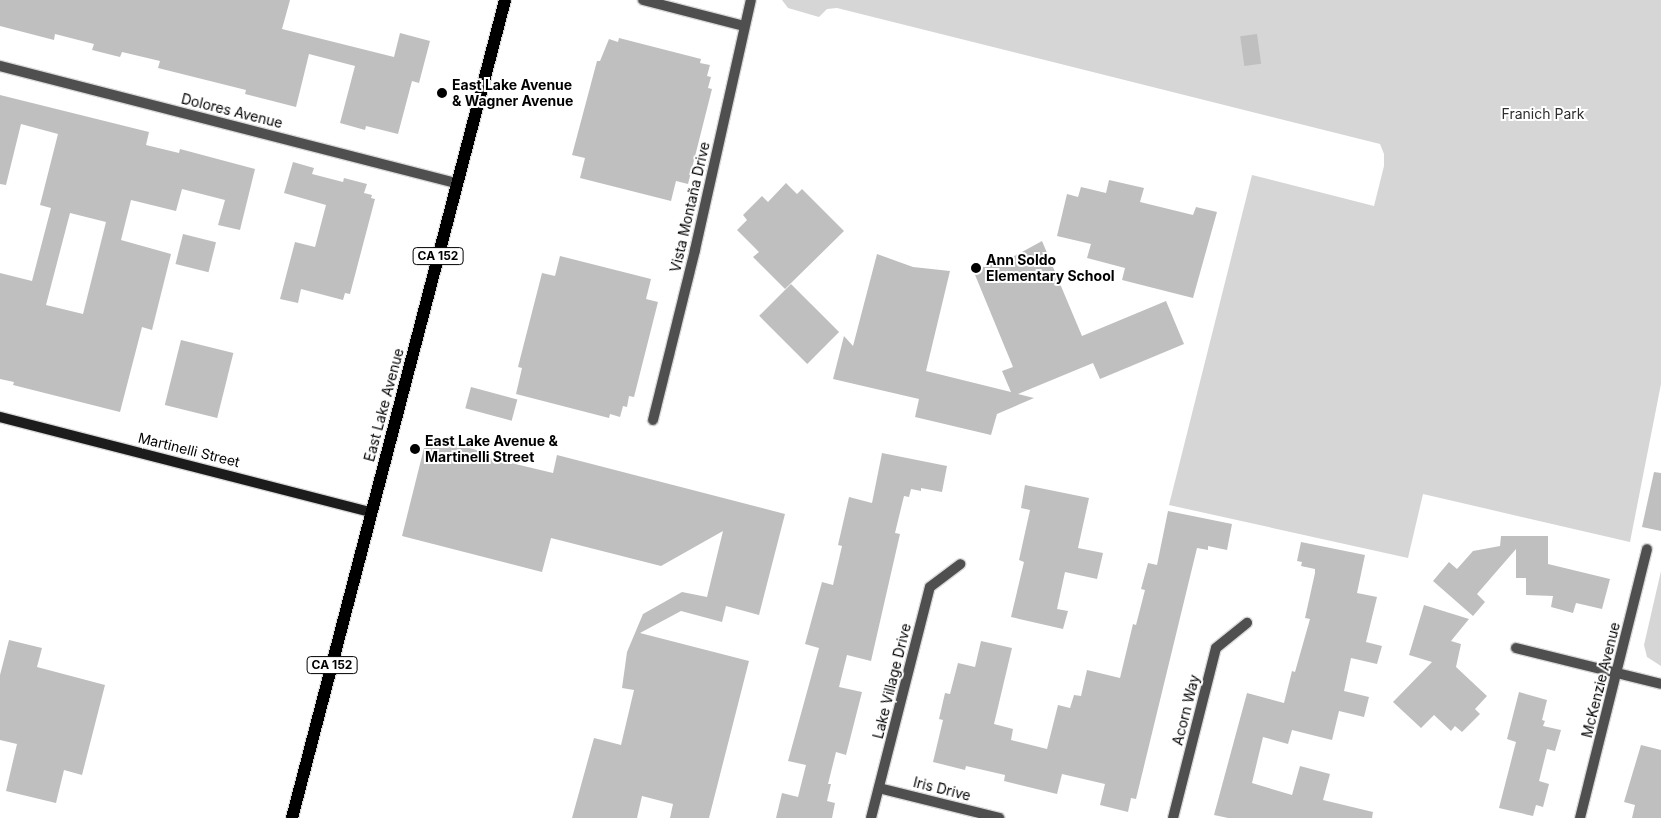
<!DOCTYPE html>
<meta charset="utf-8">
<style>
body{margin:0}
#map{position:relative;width:1661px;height:818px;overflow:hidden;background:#fff;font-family:Inter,sans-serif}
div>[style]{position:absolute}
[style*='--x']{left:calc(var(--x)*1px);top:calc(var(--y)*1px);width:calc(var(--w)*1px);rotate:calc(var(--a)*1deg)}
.green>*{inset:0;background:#d6d6d6}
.building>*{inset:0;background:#bfbfbf;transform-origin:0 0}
.roads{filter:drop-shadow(1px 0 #dbdbdb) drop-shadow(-1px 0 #dbdbdb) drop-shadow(0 1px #dbdbdb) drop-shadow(0 -1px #dbdbdb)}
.street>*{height:10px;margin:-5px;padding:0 5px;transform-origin:5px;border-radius:5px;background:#4f4f4f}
.secondary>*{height:10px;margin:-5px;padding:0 5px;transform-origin:5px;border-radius:5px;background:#1c1c1c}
.primary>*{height:12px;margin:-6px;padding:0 6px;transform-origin:6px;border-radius:6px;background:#000}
.dots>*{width:14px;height:14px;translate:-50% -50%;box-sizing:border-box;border:2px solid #fff;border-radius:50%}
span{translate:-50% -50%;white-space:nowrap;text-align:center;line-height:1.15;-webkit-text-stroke:4px #fff;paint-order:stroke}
.shield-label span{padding:1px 4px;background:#fff;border:1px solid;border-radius:4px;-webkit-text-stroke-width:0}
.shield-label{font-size:12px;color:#000;font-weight:700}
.poi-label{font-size:14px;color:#000;font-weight:700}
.left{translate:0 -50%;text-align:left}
.street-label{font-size:14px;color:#000}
.park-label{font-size:14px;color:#2d2d2d}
</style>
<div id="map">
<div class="green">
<div style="clip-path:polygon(782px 0,1661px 0,1661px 384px,1630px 542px,1423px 494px,1408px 558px,1169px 505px,1252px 175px,1374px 206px,1384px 166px,1384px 154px,1380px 144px,837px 8px,827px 9px,819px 17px,788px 8px)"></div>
<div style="clip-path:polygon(1661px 571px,1661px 666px,1647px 657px,1644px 645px)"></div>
</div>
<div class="building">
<div style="clip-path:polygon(0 0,290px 0,282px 29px,394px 57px,400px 33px,430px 41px,419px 83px,412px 81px,398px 134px,366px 126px,365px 130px,340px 123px,355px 66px,309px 54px,296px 107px,245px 94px,246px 90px,158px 68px,160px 61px,122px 52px,120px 57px,92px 50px,94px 44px,55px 34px,54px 40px,0 26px)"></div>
<div style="left:1257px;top:34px;width:30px;height:17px;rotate:82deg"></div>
<div style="clip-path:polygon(619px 38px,701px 59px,700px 63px,710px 65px,707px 76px,711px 77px,708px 88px,712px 89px,688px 184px,676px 181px,671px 201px,580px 178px,585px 158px,572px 155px,597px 61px,600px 61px,609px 39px,618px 42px)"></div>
<div style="clip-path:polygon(evenodd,0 95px,149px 132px,146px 145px,179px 153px,180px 149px,255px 169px,240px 230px,218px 225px,225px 200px,182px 189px,176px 211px,131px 200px,121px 240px,171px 254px,152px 330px,142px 327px,120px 412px,13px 385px,14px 382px,0 379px,0 273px,32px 281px,51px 208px,40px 205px,58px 134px,21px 124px,6px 185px,0 184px,0 95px,70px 213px,106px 222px,83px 314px,46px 305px,70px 213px)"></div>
<div style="clip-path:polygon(293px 162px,314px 168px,312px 174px,343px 182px,344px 178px,367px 184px,364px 193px,372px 195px,371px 198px,375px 199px,350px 294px,345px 293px,343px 300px,301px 289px,298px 303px,280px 299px,295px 242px,315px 247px,326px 205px,284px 193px)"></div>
<div style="clip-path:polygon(1109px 180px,1144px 188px,1140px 202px,1193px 215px,1196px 207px,1217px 212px,1193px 298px,1122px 280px,1125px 268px,1087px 258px,1091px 244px,1057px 236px,1067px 194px,1078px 197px,1081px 187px,1106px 193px)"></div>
<div style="clip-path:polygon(786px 183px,797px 194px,802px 189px,844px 231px,785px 289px,753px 257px,759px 252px,737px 230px,747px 220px,743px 215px,762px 196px,768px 202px)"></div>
<div style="left:183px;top:234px;width:34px;height:31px;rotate:14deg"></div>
<div style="clip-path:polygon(1042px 241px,1082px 336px,1166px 301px,1184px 344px,1100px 379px,1093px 363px,1018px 394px,1034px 398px,997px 414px,991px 435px,915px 417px,919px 399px,833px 379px,844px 336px,853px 346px,877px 254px,913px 267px,950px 271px,926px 371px,1011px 392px,1002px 371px,1013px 367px,973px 270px,1009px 259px)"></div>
<div style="clip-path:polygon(560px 256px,651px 279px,646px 299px,658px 302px,634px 397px,629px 396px,627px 407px,623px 406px,620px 417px,610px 414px,609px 418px,516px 394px,522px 368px,518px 367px,542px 273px,555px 276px)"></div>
<div style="left:791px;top:284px;width:68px;height:45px;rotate:45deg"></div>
<div style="left:181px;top:340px;width:54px;height:67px;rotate:14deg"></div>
<div style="left:471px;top:387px;width:48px;height:22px;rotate:15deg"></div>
<div style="clip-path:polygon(427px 436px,487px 453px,486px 457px,553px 473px,557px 455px,785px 514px,759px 615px,726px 606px,722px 622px,681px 611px,640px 633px,749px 661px,709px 818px,670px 818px,673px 804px,642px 796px,637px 818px,572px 818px,594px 738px,621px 745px,634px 690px,622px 688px,627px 652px,643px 614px,682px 592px,707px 597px,723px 531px,661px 566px,551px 538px,542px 572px,402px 536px)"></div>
<div style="clip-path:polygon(882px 453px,947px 466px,942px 492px,921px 488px,921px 491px,911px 489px,909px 497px,904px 496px,895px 533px,900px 534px,871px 661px,847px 655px,839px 687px,862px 692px,846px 755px,836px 752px,828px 784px,831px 784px,827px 801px,835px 803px,832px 818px,776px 818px,782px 793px,798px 797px,806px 765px,788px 761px,819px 648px,805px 644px,822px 582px,833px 585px,842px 546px,838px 545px,849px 497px,872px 503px)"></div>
<div style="clip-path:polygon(1654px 472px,1661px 473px,1661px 531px,1642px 527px)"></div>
<div style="clip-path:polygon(1025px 485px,1089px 498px,1078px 548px,1103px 553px,1097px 579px,1065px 572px,1057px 609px,1068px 611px,1063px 629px,1011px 617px,1024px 562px,1019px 560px,1030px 510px,1021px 508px)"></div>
<div style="clip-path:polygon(1168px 511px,1232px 524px,1227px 550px,1208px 546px,1208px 550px,1197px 548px,1136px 799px,1131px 798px,1128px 812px,1100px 805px,1105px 784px,1062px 774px,1057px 794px,1004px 781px,1005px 775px,966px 766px,965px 770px,933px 762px,943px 720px,939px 719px,945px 693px,950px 694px,958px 663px,975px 667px,981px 641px,1012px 648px,994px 724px,1013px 729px,1011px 740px,1047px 749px,1058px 705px,1070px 708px,1074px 695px,1081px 696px,1087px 670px,1120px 678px,1133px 624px,1136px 625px,1145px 590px,1141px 589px,1148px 563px,1157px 565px)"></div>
<div style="clip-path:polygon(1501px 536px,1548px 536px,1548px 564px,1610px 579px,1602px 609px,1576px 603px,1573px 613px,1551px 607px,1553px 596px,1526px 595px,1526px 578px,1516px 578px,1516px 549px,1477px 594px,1485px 602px,1473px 616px,1433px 581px,1449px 562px,1457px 569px,1473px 551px,1500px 546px)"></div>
<div style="clip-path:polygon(1301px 542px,1365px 555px,1357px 593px,1377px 597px,1366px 642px,1382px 646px,1377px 664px,1351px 658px,1344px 691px,1369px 697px,1364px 717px,1339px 711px,1332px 740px,1292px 730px,1288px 744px,1263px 737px,1252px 783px,1292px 795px,1300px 766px,1330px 774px,1323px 800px,1373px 812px,1372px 818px,1228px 818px,1214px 815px,1247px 693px,1284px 703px,1292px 671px,1295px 672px,1310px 619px,1305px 618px,1315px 573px,1315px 569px,1301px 566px,1302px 562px,1297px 561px)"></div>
<div style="clip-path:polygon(1424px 605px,1469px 619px,1451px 641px,1461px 644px,1456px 667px,1487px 696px,1475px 709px,1480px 714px,1462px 732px,1455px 726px,1451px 731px,1434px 715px,1421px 728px,1393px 702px,1432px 662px,1409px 655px)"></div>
<div style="clip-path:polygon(9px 640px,42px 648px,37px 667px,105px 685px,82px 775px,64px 770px,56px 803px,6px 791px,17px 744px,0 740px,0 675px)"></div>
<div style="clip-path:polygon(1519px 692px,1547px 700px,1542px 720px,1545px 721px,1543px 726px,1561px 730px,1555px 751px,1547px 749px,1539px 781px,1549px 784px,1543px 807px,1536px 805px,1533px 816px,1499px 808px,1516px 742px,1507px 739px)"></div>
<div style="clip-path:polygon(1641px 745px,1661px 750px,1661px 818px,1632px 818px,1635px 805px,1624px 802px)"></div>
</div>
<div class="roads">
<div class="street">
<div style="--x:643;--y:0;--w:104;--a:14.4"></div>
<div style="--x:0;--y:66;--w:472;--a:14.4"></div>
<div style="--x:653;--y:420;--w:175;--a:-76.1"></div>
<div style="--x:695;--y:250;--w:256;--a:-77.4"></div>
<div style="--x:1516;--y:648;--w:149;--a:13.9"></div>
<div style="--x:879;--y:788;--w:124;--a:14"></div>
<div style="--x:871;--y:818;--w:238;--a:-75.7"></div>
<div style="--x:930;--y:587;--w:38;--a:-37"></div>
<div style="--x:1173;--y:818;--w:175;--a:-75.8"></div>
<div style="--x:1216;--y:648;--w:40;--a:-39"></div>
<div style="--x:1580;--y:818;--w:277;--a:-76"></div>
</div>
<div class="secondary">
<div style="--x:0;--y:417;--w:383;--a:14.4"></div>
</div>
<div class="primary">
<div style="--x:292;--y:818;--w:845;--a:-75.4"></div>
</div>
</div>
<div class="dots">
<div style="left:442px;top:93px;background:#000"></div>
<div style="left:976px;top:268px;background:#000"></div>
<div style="left:415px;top:449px;background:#000"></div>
</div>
<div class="shield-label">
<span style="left:438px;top:256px">CA 152</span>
<span style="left:332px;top:665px">CA 152</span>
</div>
<div class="poi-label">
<span class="left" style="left:452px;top:93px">East Lake Avenue<br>&amp; Wagner Avenue</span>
<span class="left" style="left:986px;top:268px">Ann Soldo<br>Elementary School</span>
<span class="left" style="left:425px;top:449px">East Lake Avenue &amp;<br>Martinelli Street</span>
</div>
<div class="street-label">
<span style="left:232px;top:111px;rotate:14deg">Dolores Avenue</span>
<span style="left:690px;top:207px;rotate:-77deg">Vista Montaña Drive</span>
<span style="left:384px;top:405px;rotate:-75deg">East Lake Avenue</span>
<span style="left:189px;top:450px;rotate:14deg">Martinelli Street</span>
<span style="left:1601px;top:680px;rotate:-76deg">McKenzie Avenue</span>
<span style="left:892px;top:681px;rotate:-76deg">Lake Village Drive</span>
<span style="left:1186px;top:710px;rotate:-76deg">Acorn Way</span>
<span style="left:942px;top:789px;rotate:14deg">Iris Drive</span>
</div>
<div class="park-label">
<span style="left:1543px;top:114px">Franich Park</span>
</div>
</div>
